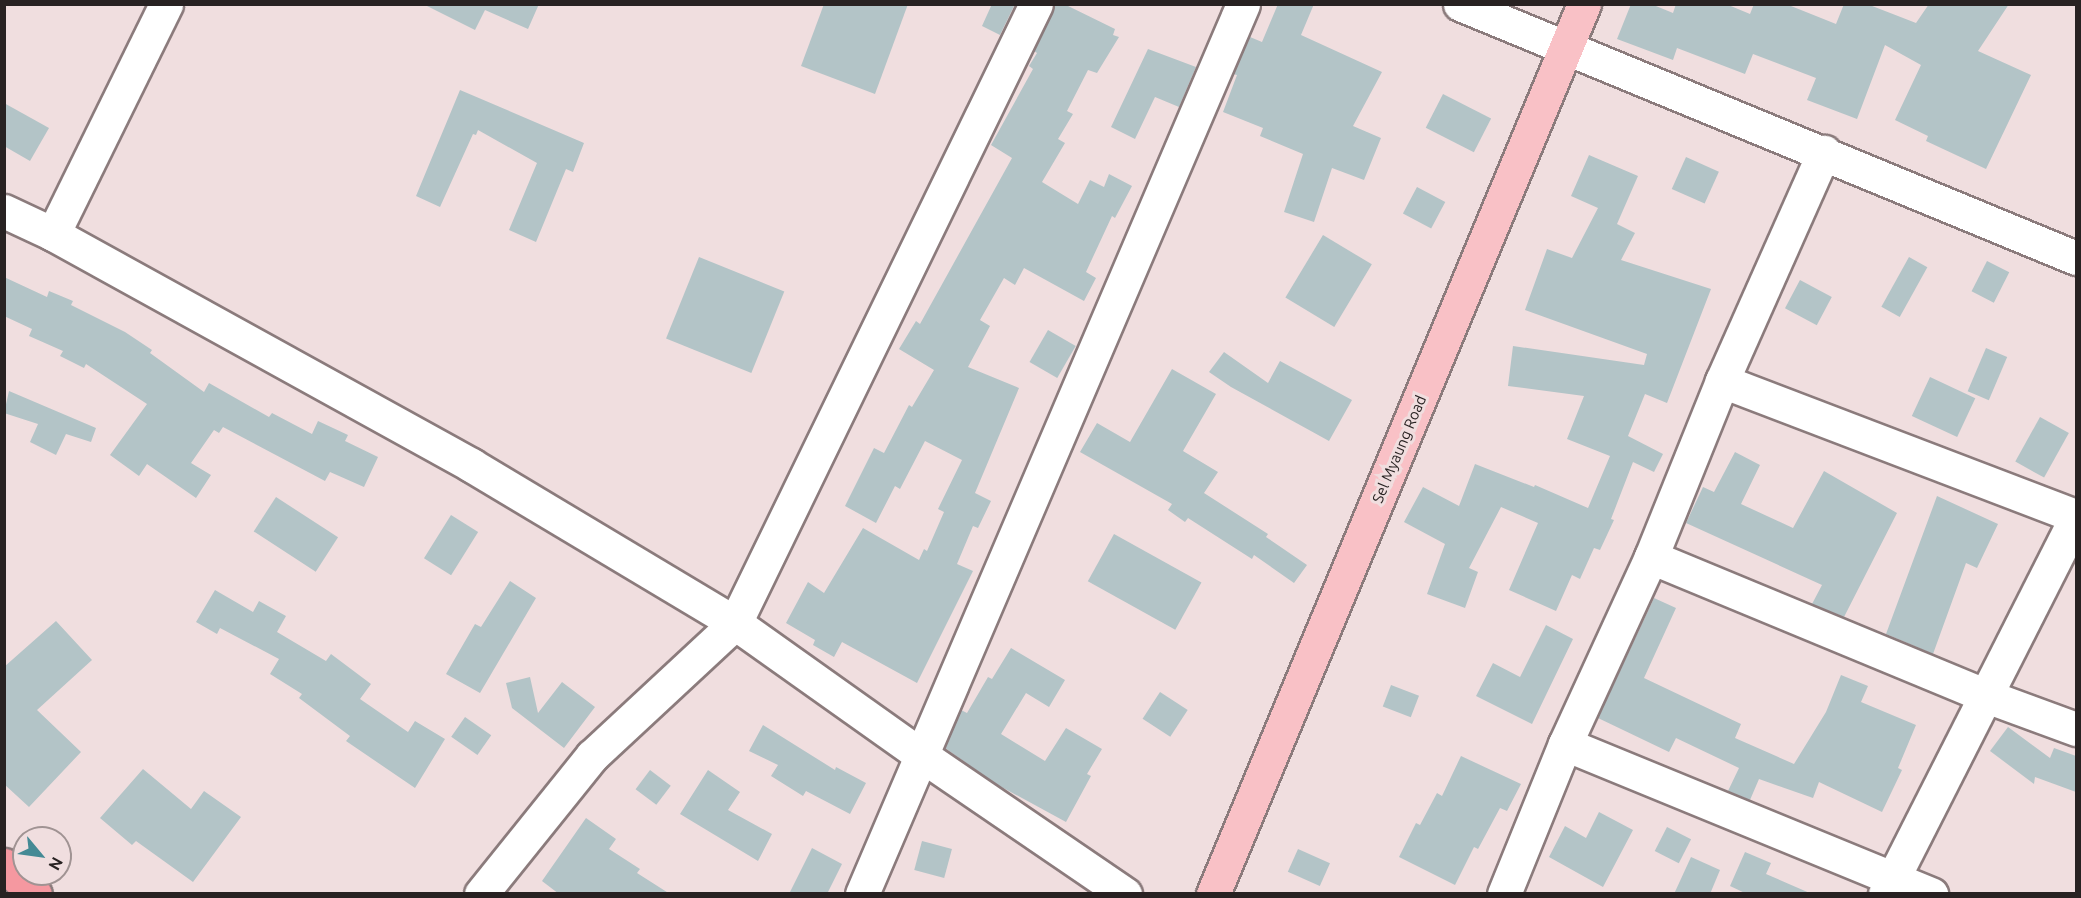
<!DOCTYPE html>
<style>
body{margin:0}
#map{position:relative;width:2081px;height:898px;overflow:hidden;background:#f0dedf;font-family:Ubuntu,sans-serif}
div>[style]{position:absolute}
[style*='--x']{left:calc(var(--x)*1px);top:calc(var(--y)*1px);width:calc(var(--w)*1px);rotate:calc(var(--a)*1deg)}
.building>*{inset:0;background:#b3c4c7;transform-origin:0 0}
.roads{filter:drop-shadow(2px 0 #8b7b7c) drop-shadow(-2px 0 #8b7b7c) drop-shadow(0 2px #8b7b7c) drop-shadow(0 -2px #8b7b7c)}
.minor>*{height:33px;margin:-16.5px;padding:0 16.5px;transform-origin:16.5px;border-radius:16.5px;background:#fff}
.major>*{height:33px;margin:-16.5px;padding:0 16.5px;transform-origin:16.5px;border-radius:16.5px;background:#f9c1c6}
.highway>*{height:33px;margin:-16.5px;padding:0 16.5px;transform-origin:16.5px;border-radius:16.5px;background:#f598a0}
span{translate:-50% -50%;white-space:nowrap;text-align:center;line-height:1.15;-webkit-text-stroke:6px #f0dedf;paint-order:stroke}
.street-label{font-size:15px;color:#282222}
.frame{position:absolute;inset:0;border:6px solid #282222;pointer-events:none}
.north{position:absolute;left:12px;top:826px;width:60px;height:60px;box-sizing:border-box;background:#f0dedf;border:2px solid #a09393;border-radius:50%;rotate:119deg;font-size:16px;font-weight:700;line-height:24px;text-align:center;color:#282222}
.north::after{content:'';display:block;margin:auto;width:21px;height:27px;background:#448a95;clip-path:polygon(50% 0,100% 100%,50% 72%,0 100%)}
</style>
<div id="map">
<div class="building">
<div style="clip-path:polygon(423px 4px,539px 4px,528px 29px,485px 10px,475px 30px)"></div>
<div style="clip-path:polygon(824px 4px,908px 4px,875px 94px,801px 66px)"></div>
<div style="clip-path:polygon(992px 4px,1015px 4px,1000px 35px,982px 26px)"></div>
<div style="clip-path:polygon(1054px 4px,1064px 4px,1115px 29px,1113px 35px,1119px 37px,1097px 73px,1088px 70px,1067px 111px,1073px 114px,1058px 139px,1065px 143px,1042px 182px,1078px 204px,1090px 180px,1104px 187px,1109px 174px,1132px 186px,1115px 218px,1112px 216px,1086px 272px,1096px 278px,1084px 301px,1024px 268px,1015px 285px,1004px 278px,980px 320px,990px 326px,968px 367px,1019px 388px,975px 493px,991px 501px,978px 528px,973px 526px,957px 564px,973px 571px,917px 683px,842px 642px,834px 657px,813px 645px,815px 640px,786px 623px,808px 582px,824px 593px,863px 528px,919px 560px,924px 549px,927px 551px,944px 512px,938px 509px,962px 460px,925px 441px,900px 489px,895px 486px,876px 523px,845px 506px,874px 448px,884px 453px,909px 405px,912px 407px,934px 370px,899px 349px,916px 321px,920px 324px,1012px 158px,991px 145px,1033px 69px,1029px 66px,1037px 53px,1034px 51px)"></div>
<div style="clip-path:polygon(1278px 4px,1314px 4px,1301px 35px,1382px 72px,1353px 126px,1381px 138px,1364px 180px,1332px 168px,1314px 222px,1284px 212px,1303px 154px,1260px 136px,1263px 128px,1223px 112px,1237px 75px,1233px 74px,1250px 37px,1262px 42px)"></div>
<div style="clip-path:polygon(1631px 4px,1651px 4px,1673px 13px,1676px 4px,1726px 4px,1750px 14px,1754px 4px,1786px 4px,1836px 24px,1844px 4px,1867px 4px,1916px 23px,1929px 4px,2009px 4px,1978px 51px,2031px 75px,1986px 169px,1926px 141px,1928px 136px,1895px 120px,1921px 65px,1885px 45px,1857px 119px,1807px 100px,1816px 78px,1753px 54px,1745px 74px,1677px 48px,1673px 60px,1617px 39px)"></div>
<div style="clip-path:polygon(1148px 49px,1196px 67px,1179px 107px,1155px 97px,1135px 139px,1111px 127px)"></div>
<div style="clip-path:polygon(460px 90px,584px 143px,573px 172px,566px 169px,536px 242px,509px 230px,537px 163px,478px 130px,476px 135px,473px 134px,440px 207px,416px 196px)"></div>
<div style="left:1443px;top:94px;width:54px;height:38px;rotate:27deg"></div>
<div style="clip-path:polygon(4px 103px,49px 128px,30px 161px,4px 146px)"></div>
<div style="clip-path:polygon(1589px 155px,1638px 176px,1617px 224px,1635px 233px,1621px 260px,1711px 289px,1667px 403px,1645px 394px,1628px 436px,1663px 454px,1654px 472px,1633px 462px,1611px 519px,1614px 520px,1600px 550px,1594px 548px,1580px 579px,1572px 575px,1556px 611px,1509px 590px,1538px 523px,1501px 507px,1469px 568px,1478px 572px,1465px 608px,1427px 594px,1445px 544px,1404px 522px,1423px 487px,1459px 506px,1475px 464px,1534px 487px,1535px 485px,1588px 508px,1610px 456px,1567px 439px,1584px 396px,1508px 386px,1513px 346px,1644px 365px,1647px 354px,1525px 310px,1547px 249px,1572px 258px,1598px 208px,1571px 196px)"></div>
<div style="left:1686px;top:157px;width:36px;height:35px;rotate:24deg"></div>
<div style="left:1417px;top:187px;width:32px;height:30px;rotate:28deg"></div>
<div style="left:1323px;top:235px;width:57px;height:73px;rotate:31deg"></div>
<div style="left:699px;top:257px;width:92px;height:88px;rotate:22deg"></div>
<div style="left:1909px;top:257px;width:21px;height:57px;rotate:29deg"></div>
<div style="left:1987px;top:261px;width:25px;height:34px;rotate:27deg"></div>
<div style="clip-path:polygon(4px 277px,47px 297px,49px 291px,73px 301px,71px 305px,125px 332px,152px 350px,150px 353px,204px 392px,209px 383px,269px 417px,272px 413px,312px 434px,318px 421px,348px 435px,345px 441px,378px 457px,364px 487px,330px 472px,325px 481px,223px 427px,219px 433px,214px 430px,191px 463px,211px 475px,196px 498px,147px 464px,139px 476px,110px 455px,147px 404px,86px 364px,84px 368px,60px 356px,63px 351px,29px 336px,32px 329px,4px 316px)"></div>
<div style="left:1800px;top:280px;width:36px;height:32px;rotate:28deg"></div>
<div style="left:1048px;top:330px;width:32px;height:37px;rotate:30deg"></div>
<div style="left:1986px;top:348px;width:23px;height:47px;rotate:23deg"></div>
<div style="clip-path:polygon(1224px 352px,1268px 383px,1280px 361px,1352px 400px,1329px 441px,1231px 387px,1209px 372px)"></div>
<div style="clip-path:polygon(1172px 369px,1216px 394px,1183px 451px,1218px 472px,1204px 493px,1268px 534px,1266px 537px,1307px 565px,1294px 583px,1254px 555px,1252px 559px,1188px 518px,1185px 522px,1168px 510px,1172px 504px,1080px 452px,1097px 423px,1130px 442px)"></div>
<div style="left:1930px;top:377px;width:50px;height:43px;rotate:25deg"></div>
<div style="clip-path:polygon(9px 391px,96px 428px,91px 442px,66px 434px,56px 455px,30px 442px,38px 424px,4px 413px)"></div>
<div style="left:2040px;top:417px;width:33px;height:51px;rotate:29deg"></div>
<div style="clip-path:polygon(1735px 452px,1760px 465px,1741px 504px,1793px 528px,1824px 471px,1897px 513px,1844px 617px,1812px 604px,1822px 585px,1686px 523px,1703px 487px,1714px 492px)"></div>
<div style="clip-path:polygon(1937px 496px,1998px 524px,1977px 568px,1966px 563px,1933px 654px,1886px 634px)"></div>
<div style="left:276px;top:497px;width:74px;height:41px;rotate:33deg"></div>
<div style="left:451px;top:515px;width:32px;height:51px;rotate:32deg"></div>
<div style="left:1114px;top:534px;width:100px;height:54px;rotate:29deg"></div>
<div style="clip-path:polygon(510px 581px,536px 598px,480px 693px,446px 674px,475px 624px,481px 627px)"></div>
<div style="clip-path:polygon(215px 590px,253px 612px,259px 601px,286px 616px,277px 632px,326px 661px,331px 654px,371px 684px,360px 699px,408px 732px,415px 721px,445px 739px,415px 788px,346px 741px,350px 736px,299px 698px,302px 694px,270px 674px,279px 659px,220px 628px,217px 634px,196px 622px)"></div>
<div style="clip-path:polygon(1654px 598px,1676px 608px,1644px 678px,1741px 724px,1735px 738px,1794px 764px,1826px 712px,1841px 675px,1868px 686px,1861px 702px,1916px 725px,1898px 768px,1902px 770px,1882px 812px,1819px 782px,1813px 798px,1759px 779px,1750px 800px,1728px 791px,1739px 768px,1676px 738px,1669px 752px,1598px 718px)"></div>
<div style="clip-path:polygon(56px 621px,92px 660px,37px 710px,81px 752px,29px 807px,4px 784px,4px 667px)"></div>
<div style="clip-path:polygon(1546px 625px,1573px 639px,1532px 724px,1476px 696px,1493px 663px,1520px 677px)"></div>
<div style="clip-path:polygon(1011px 648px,1065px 680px,1049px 707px,1026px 693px,1001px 734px,1045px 761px,1066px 728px,1102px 749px,1087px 774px,1091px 776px,1066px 822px,996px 784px,945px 748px,961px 710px,967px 713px,988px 677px,992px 679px)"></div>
<div style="clip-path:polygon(530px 677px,538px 713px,562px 682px,595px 707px,564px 748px,512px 708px,506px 683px)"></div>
<div style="left:1391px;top:685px;width:30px;height:23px;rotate:21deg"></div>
<div style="left:1160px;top:692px;width:33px;height:32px;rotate:33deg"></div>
<div style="left:465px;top:717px;width:32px;height:24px;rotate:35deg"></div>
<div style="clip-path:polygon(763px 725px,835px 770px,836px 767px,866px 783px,850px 814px,806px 791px,803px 796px,771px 776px,778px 765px,749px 751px)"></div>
<div style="clip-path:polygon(2008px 727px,2050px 758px,2054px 748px,2076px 756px,2076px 792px,2035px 777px,2034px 784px,1990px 751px)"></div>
<div style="clip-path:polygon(1461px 756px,1521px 784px,1507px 811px,1500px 808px,1478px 849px,1474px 847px,1455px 885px,1399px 857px,1416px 823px,1420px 825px,1437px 793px,1442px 796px)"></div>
<div style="clip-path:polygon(143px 769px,191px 809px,204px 791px,241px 817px,193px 882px,136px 841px,132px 845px,100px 818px)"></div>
<div style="left:650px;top:770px;width:26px;height:24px;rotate:37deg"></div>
<div style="clip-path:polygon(708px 770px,740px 792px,728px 810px,772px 834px,758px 861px,680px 814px)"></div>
<div style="clip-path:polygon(1599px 812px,1633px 830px,1603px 887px,1549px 857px,1565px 826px,1586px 838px)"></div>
<div style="clip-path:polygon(586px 818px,616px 839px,609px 849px,640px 869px,637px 873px,670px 894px,559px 894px,542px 881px)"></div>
<div style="left:1667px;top:827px;width:27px;height:27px;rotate:27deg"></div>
<div style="left:922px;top:841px;width:31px;height:30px;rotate:15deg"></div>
<div style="clip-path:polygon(812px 848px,842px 864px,827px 894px,789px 894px)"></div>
<div style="left:1298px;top:849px;width:35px;height:25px;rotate:24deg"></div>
<div style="clip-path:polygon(1745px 852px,1771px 863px,1766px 874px,1812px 894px,1747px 894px,1730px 886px)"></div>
<div style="clip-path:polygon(1691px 857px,1720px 870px,1710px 894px,1674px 894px)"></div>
</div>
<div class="roads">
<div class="minor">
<div style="--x:1460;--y:4;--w:666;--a:22.41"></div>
<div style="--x:4;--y:211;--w:54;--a:25.1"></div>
<div style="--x:53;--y:234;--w:478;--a:28.9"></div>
<div style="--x:471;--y:465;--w:308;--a:30.9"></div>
<div style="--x:735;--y:623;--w:228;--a:35.4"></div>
<div style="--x:921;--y:755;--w:247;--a:34.3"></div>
<div style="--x:53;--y:234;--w:256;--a:-63.8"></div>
<div style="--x:1722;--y:381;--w:379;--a:20.9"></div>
<div style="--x:1651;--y:557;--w:363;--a:22.5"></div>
<div style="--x:1986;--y:696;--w:96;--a:20.1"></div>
<div style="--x:1565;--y:744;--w:396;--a:22.3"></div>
<div style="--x:481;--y:894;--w:177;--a:-51.2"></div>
<div style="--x:592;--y:756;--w:195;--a:-42.9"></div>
<div style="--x:735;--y:623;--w:688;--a:-64.07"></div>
<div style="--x:862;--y:894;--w:968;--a:-66.82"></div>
<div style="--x:1504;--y:894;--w:162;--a:-67.9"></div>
<div style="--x:1565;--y:744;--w:206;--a:-65.3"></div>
<div style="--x:1651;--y:557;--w:190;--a:-68"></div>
<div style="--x:1722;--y:381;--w:251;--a:-66"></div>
<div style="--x:1885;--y:894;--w:422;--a:-63.1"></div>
</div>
<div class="major">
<div style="--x:1213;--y:894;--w:964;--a:-67.37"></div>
</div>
<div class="highway">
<div style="--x:4;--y:865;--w:42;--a:43.1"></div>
</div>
</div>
<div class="street-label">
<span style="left:1399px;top:449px;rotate:-67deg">Sel Myaung Road</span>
</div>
<div class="frame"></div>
<div class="north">N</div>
</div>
